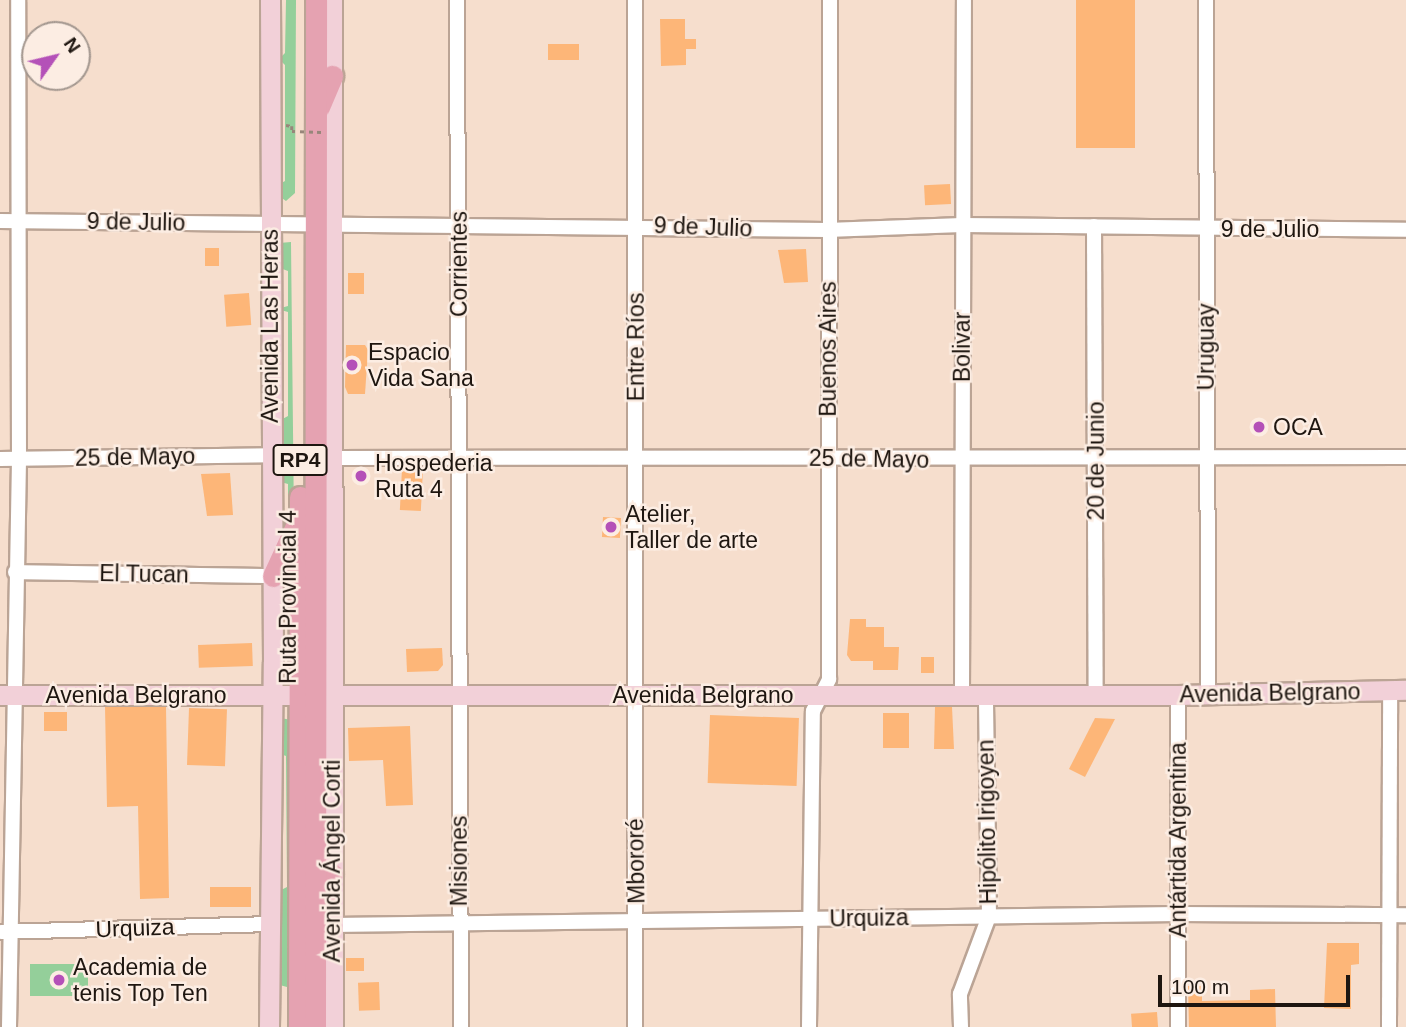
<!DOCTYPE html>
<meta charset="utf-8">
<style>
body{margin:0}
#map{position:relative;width:1406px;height:1027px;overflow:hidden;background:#f6decd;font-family:Helvetica,sans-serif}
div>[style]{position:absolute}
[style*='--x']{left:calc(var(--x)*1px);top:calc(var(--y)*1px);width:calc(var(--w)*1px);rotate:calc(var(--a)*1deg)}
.green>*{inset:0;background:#94cf9a;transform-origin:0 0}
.building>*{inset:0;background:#fdb678;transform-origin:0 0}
.path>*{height:2.5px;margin-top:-1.25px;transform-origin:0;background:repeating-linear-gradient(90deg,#97867a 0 3.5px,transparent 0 8.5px)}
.roads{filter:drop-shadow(2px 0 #bba495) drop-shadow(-2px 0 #bba495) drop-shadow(0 2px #bba495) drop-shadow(0 -2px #bba495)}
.minor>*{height:14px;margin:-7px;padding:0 7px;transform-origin:7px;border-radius:7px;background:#fff}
.secondary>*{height:19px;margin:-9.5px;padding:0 9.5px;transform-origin:9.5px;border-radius:9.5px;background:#f2d0d8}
.primary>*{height:21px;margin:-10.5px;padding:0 10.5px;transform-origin:10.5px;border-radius:10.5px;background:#e5a2b1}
.path-bridge>*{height:2.5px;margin-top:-1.25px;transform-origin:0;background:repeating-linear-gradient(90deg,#97867a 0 3.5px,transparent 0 8.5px)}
.dots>*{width:19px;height:19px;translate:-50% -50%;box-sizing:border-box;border:4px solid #fcede3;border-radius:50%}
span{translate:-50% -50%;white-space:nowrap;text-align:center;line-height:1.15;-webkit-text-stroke:5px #fcede3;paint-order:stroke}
.shield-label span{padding:2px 5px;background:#fcede3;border:2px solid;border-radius:5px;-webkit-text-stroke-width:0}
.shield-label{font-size:21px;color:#1e1610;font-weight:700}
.street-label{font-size:23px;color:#1e1610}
.poi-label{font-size:23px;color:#1e1610}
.left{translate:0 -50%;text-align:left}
.north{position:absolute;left:21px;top:21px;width:70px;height:70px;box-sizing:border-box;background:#fcede3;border:2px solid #a3978f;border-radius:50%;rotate:56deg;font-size:19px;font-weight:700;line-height:28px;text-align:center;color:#1e1610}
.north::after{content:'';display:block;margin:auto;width:24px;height:32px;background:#b451b8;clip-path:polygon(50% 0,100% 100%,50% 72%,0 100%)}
.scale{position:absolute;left:1158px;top:975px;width:192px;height:32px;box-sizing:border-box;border:4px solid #1e1610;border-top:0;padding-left:9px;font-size:21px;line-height:24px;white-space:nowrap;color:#1e1610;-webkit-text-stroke:5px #fcede3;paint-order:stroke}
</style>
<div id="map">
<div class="green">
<div style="clip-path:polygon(286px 0,296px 0,295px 193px,286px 201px,279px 196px,278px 185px,285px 181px,285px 65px,279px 59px,285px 53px)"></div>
<div style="clip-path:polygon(291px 242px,294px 523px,288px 527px,288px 484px,277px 481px,277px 422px,288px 416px,288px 312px,277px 309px,288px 306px,288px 271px,277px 267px,279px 243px)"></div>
<div style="clip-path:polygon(280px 718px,292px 720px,295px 1027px,287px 1027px,287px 987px,276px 984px,277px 892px,287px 887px,286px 756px,275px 752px)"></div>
<div style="left:30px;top:964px;width:58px;height:32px"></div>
</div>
<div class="building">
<div style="left:1076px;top:0;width:59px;height:148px"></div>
<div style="clip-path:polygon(660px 19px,685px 19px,685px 39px,696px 39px,696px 49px,686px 49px,686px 65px,661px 66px)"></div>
<div style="left:579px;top:44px;width:16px;height:31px;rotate:90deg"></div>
<div style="left:950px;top:184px;width:20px;height:26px;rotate:87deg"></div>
<div style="left:205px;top:248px;width:14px;height:18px"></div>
<div style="clip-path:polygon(806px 249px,808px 282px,784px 283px,778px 250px)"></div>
<div style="left:348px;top:273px;width:16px;height:21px"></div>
<div style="left:249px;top:293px;width:32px;height:25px;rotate:86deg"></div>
<div style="clip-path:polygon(346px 345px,365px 345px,368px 350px,365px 394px,348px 394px,345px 387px)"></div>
<div style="left:402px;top:469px;width:21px;height:41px;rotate:3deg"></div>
<div style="clip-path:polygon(230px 473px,233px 515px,207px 516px,201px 474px)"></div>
<div style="left:603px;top:517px;width:18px;height:20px;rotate:3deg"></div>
<div style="clip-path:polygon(850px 619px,866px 619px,866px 627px,884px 627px,884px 647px,899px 647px,898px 670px,873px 670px,873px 661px,851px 661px,847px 655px)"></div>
<div style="left:252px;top:643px;width:23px;height:54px;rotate:88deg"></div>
<div style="clip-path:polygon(442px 648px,443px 665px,438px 671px,407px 672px,406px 649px)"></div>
<div style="left:921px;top:657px;width:13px;height:16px"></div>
<div style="clip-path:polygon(105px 707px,166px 707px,169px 898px,140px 899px,138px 806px,107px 807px)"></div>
<div style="clip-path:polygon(935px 707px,952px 707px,954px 749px,934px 749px)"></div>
<div style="left:189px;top:708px;width:38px;height:57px;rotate:2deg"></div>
<div style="left:44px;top:712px;width:23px;height:19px"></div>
<div style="left:883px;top:713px;width:26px;height:35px"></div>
<div style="left:710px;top:715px;width:89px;height:68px;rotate:2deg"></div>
<div style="clip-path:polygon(1095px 718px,1115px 719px,1085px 777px,1069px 769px)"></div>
<div style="clip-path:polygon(410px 726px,413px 805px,386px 806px,383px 760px,349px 761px,348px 728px)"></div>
<div style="left:251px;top:887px;width:20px;height:41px;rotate:90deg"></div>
<div style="clip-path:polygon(1327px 943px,1359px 943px,1359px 964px,1351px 965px,1351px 1009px,1324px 1008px)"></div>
<div style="left:364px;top:958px;width:13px;height:18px;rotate:90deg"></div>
<div style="left:379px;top:982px;width:28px;height:21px;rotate:88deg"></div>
<div style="clip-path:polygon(1188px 986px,1202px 986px,1202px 1001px,1250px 1000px,1250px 990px,1275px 989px,1276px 1027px,1189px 1027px)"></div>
<div style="left:1157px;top:1012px;width:15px;height:26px;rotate:86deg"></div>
</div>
<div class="path">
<div style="--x:286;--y:125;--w:6;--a:9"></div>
<div style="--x:292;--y:126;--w:5;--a:90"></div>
</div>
<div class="roads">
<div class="minor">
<div style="--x:457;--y:0;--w:1027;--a:89.78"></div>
<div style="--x:635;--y:0;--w:1027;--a:90"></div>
<div style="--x:1206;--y:0;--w:694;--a:89.83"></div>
<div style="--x:0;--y:221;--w:827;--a:0.62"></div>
<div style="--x:827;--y:230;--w:135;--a:-2.1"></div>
<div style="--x:962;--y:225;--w:444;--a:0.6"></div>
<div style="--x:1094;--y:226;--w:469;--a:89.8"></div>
<div style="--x:331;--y:458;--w:1075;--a:-0.05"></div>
<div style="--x:0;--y:459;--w:271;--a:-0.8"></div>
<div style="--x:15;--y:572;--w:258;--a:0.9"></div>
<div style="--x:962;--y:695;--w:695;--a:-89.84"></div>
<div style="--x:332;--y:925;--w:846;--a:-0.74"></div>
<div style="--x:1178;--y:914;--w:228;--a:0.3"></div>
<div style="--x:1;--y:932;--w:268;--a:-1.7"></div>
<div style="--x:9;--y:1027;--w:567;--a:-88.99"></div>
<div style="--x:19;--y:460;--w:460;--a:-90.1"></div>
<div style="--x:809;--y:1027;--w:316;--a:-89.3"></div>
<div style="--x:813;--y:711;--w:36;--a:-63"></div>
<div style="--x:829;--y:679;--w:679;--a:-89.92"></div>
<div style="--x:961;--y:1027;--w:33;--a:-92"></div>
<div style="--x:960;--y:994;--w:83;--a:-69.6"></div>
<div style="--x:989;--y:916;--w:221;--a:-90.8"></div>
<div style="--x:1178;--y:1027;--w:332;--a:-90"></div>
<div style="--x:1389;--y:1027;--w:337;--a:-89.8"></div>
</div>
<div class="secondary">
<div style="--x:332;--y:0;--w:1027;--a:89.94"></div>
<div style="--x:0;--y:695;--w:1178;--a:0"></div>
<div style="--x:1178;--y:695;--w:228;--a:-1.3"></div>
<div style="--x:269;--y:1027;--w:365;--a:-89.4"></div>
<div style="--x:273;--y:662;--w:662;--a:-90.26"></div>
</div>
<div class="primary">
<div style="--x:319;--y:107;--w:34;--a:-67"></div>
<div style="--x:273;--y:576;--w:55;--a:-65.3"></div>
<div style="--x:320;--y:908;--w:36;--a:-71"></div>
<div style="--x:299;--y:1027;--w:530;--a:-89.89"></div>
<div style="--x:315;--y:1027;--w:1027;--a:-89.94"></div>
</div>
</div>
<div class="path-bridge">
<div style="--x:292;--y:131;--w:29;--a:2"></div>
</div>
<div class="dots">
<div style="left:352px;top:365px;background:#b451b8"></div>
<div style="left:1259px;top:427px;background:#b451b8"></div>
<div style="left:361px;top:476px;background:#b451b8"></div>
<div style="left:611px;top:527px;background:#b451b8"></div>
<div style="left:59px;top:980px;background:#b451b8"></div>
</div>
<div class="shield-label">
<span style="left:300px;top:460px">RP4</span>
</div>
<div class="street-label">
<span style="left:136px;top:222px;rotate:1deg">9 de Julio</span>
<span style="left:703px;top:227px;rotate:2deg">9 de Julio</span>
<span style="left:1270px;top:229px">9 de Julio</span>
<span style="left:459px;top:264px;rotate:-90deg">Corrientes</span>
<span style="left:270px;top:326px;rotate:-90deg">Avenida Las Heras</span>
<span style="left:636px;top:347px;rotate:-90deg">Entre Ríos</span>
<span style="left:962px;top:347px;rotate:-90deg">Bolivar</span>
<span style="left:1206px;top:347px;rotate:-90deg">Uruguay</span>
<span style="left:828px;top:349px;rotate:-90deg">Buenos Aires</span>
<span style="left:135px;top:457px;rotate:-1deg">25 de Mayo</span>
<span style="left:869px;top:459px;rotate:1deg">25 de Mayo</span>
<span style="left:1096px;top:461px;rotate:-90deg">20 de Junio</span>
<span style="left:144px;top:574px;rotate:1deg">El Tucan</span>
<span style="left:288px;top:597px;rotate:-90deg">Ruta Provincial 4</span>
<span style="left:1270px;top:693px;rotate:-1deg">Avenida Belgrano</span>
<span style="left:136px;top:695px">Avenida Belgrano</span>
<span style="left:703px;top:695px">Avenida Belgrano</span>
<span style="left:987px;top:822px;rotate:-91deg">Hipólito Irigoyen</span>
<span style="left:1178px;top:840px;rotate:-90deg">Antártida Argentina</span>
<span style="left:332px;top:861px;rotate:-90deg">Avenida Ángel Corti</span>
<span style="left:459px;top:861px;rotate:-90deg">Misiones</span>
<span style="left:636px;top:861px;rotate:-91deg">Mbororé</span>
<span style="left:869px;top:918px;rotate:-1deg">Urquiza</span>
<span style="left:135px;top:928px;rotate:-2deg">Urquiza</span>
</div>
<div class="poi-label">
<span class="left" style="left:368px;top:365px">Espacio<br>Vida Sana</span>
<span class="left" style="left:1273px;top:427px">OCA</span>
<span class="left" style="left:375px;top:476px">Hospederia<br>Ruta 4</span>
<span class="left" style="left:625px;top:527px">Atelier,<br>Taller de arte</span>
<span class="left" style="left:73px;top:980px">Academia de<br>tenis Top Ten</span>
</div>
<div class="north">N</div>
<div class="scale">100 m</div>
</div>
